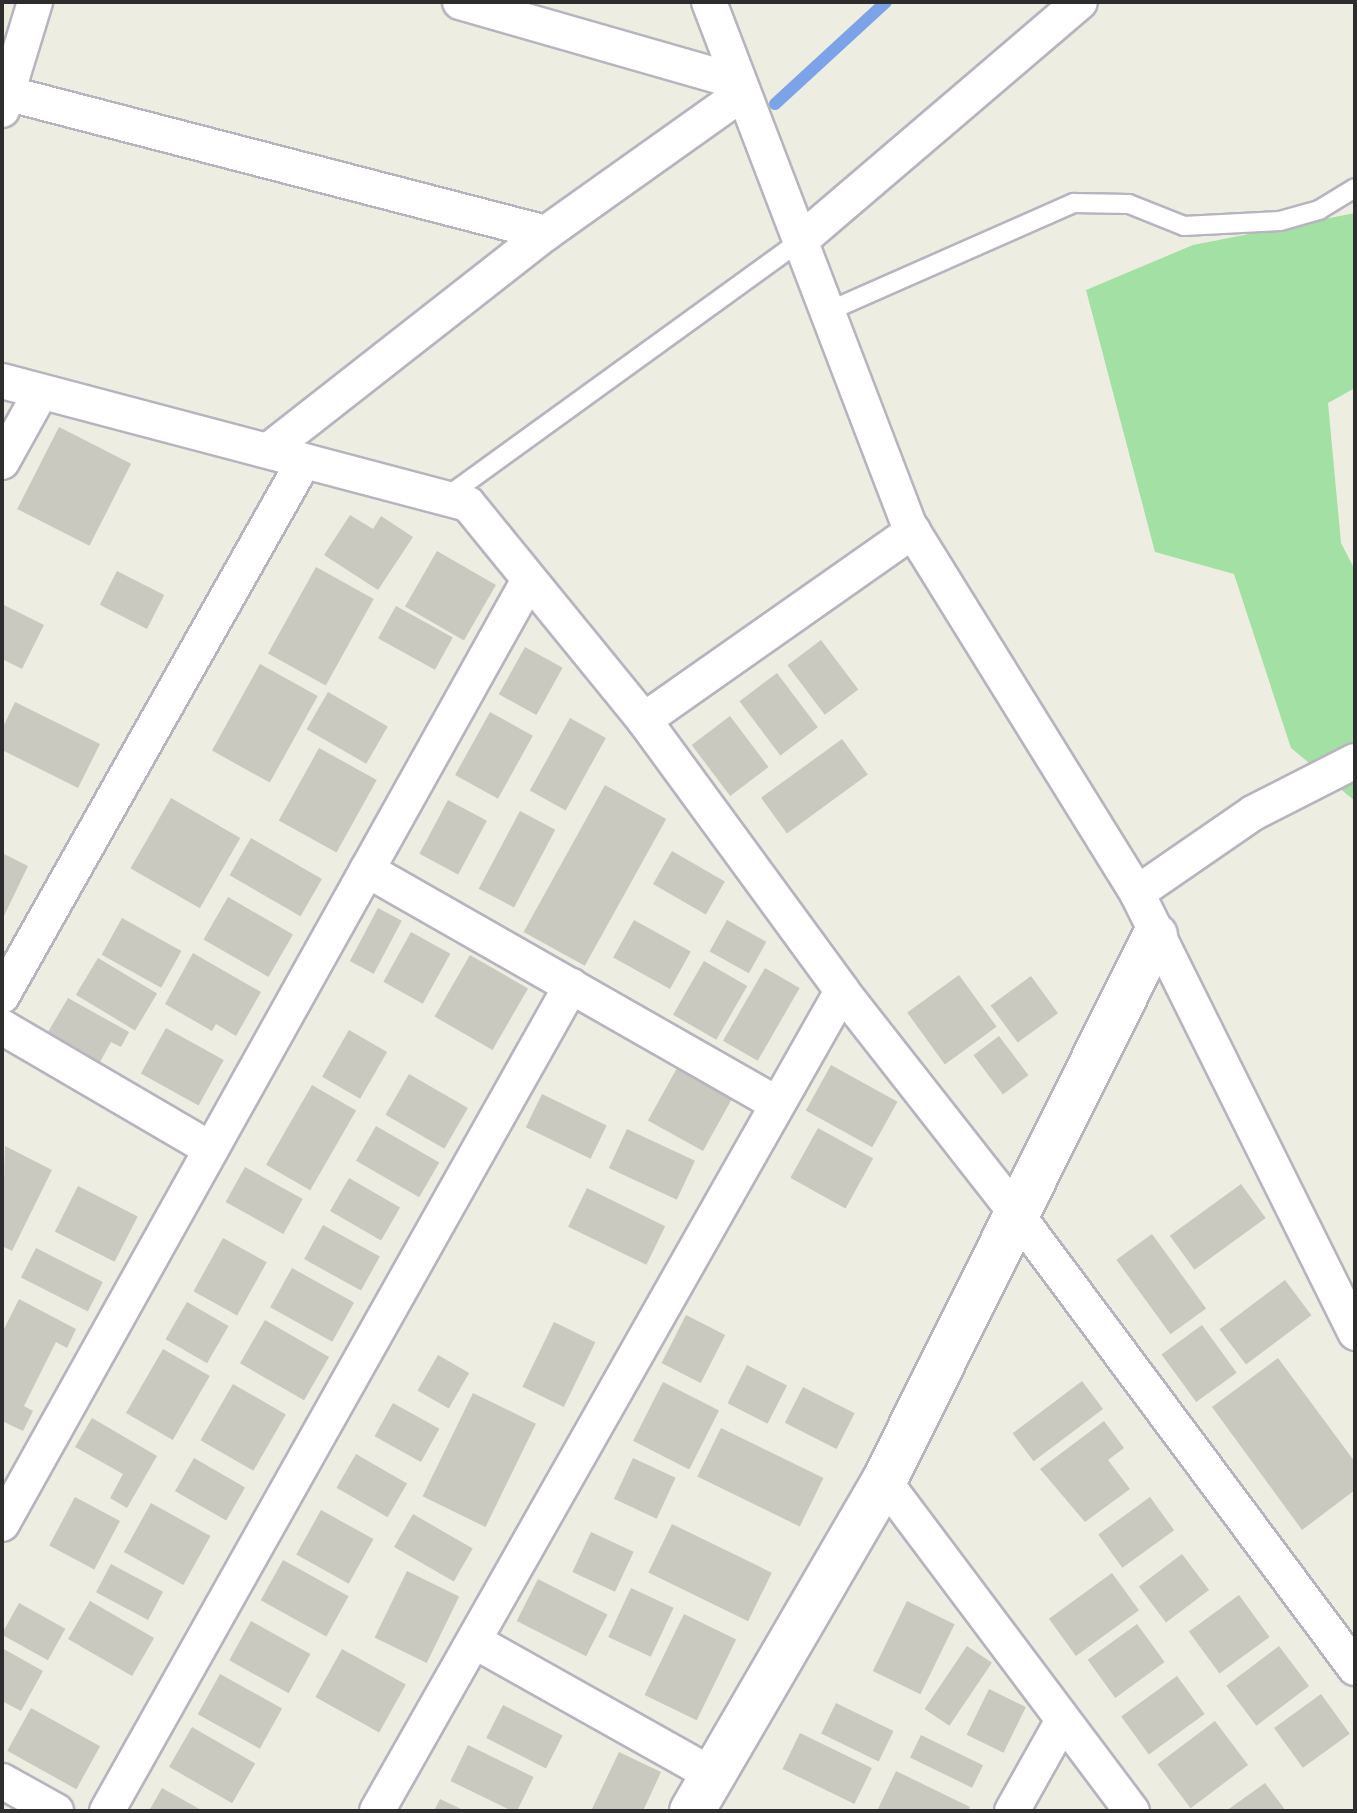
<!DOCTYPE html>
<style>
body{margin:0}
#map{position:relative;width:1357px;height:1813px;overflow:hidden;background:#eeede1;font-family:"DejaVu Sans",sans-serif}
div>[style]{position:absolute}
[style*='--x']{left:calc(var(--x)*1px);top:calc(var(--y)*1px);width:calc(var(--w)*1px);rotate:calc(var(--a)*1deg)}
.green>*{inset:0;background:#a2e0a4}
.stream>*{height:12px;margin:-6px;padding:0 6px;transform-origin:6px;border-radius:6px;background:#7ca2e7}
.building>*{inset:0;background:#c9c9c0;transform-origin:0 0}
.roads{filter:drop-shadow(2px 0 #b7b4bf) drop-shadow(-2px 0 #b7b4bf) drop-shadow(0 2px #b7b4bf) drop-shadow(0 -2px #b7b4bf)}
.lane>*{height:18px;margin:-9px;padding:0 9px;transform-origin:9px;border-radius:9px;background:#fff}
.street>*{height:34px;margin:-17px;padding:0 17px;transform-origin:17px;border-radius:17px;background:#fff}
.secondary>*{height:44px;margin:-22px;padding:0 22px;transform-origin:22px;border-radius:22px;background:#fff}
span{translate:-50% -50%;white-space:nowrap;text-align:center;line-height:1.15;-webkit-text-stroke:8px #fff;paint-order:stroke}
.frame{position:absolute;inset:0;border:4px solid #2d2d2d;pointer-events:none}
</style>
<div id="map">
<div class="green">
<div style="clip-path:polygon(1355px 213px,1355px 388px,1328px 403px,1341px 543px,1355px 570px,1355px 801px,1291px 748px,1234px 574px,1155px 552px,1086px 290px,1193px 245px)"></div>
</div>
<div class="stream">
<div style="--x:775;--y:104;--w:151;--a:-42.6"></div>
</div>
<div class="building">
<div style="left:59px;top:427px;width:81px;height:92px;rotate:27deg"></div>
<div style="clip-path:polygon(350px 515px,373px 529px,381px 516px,413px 537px,378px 590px,324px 555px)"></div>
<div style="left:437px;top:551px;width:68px;height:64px;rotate:30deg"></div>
<div style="left:316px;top:567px;width:66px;height:99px;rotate:29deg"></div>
<div style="left:117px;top:571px;width:53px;height:38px;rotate:27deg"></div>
<div style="clip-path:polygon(2px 604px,44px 625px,22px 669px,2px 659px)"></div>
<div style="left:396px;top:606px;width:65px;height:37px;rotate:29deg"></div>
<div style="left:821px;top:640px;width:62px;height:42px;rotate:53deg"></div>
<div style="left:525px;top:647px;width:43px;height:54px;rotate:29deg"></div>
<div style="left:260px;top:664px;width:66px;height:99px;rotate:29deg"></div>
<div style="left:777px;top:673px;width:68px;height:47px;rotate:53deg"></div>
<div style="left:328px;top:692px;width:69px;height:43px;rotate:30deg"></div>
<div style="clip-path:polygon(15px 702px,100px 744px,78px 788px,2px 750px,2px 729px)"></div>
<div style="left:490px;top:712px;width:49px;height:72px;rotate:29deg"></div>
<div style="left:730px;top:716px;width:64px;height:48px;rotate:53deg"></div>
<div style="left:570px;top:718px;width:41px;height:83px;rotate:29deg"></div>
<div style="left:842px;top:739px;width:44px;height:100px;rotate:54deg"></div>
<div style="left:319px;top:748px;width:66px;height:83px;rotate:29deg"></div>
<div style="left:605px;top:785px;width:70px;height:168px;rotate:29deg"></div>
<div style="left:171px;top:798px;width:80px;height:81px;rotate:30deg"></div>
<div style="left:448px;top:800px;width:44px;height:61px;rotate:28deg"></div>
<div style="left:520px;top:811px;width:40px;height:88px;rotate:28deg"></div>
<div style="left:251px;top:838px;width:82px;height:43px;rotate:30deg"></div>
<div style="left:672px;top:851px;width:61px;height:38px;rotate:30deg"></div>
<div style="clip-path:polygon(2px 853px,28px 866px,2px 920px)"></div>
<div style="left:228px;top:897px;width:75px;height:49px;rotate:30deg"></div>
<div style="left:378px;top:908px;width:27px;height:60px;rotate:28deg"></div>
<div style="left:122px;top:918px;width:68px;height:42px;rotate:29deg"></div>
<div style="left:634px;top:920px;width:65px;height:43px;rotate:29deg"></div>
<div style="left:727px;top:920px;width:45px;height:36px;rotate:29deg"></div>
<div style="left:411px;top:932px;width:45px;height:57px;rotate:29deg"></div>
<div style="clip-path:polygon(193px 953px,261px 992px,236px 1036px,216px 1024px,212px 1031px,165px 1004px)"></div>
<div style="left:470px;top:955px;width:67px;height:71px;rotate:30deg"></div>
<div style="left:98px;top:958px;width:69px;height:43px;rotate:31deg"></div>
<div style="left:704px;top:961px;width:50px;height:62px;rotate:30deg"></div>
<div style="left:765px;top:968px;width:40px;height:84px;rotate:30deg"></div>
<div style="left:959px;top:975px;width:64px;height:64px;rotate:54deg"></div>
<div style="left:1031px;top:976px;width:46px;height:50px;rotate:54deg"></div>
<div style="clip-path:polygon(68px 998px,129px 1032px,121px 1047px,111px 1042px,100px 1062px,48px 1032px)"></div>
<div style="left:166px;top:1028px;width:66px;height:52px;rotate:29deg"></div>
<div style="left:349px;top:1030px;width:44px;height:54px;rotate:30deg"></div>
<div style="left:999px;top:1036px;width:49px;height:32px;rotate:53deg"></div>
<div style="left:831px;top:1065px;width:76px;height:52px;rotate:29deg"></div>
<div style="left:677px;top:1068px;width:63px;height:60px;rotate:29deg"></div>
<div style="left:409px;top:1074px;width:68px;height:47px;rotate:30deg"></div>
<div style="left:312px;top:1085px;width:51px;height:92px;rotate:30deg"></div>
<div style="left:542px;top:1094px;width:72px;height:37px;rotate:26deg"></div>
<div style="left:376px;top:1126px;width:73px;height:40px;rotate:30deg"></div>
<div style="left:818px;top:1128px;width:63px;height:57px;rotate:29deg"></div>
<div style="left:627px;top:1129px;width:75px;height:43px;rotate:25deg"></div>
<div style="clip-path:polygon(5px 1146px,52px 1170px,12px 1251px,2px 1246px)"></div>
<div style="left:245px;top:1167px;width:66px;height:40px;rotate:29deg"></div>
<div style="left:349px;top:1178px;width:59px;height:38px;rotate:30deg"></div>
<div style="left:1241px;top:1184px;width:42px;height:88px;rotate:54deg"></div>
<div style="left:78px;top:1186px;width:67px;height:51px;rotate:27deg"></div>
<div style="left:587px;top:1188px;width:87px;height:43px;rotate:26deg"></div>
<div style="left:323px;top:1225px;width:65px;height:39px;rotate:29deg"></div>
<div style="left:1152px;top:1234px;width:92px;height:44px;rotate:54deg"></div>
<div style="left:223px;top:1238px;width:50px;height:61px;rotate:29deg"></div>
<div style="left:36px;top:1248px;width:75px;height:33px;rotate:27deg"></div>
<div style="left:292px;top:1268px;width:71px;height:45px;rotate:29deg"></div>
<div style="left:1285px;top:1280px;width:44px;height:82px;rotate:53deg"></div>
<div style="clip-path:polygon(19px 1299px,76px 1329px,67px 1348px,56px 1342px,24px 1406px,33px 1411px,23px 1431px,2px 1421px,2px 1333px)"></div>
<div style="left:187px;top:1302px;width:48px;height:43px;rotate:30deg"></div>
<div style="left:686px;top:1315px;width:44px;height:54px;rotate:27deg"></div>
<div style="left:265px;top:1320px;width:74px;height:50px;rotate:30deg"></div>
<div style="left:554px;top:1322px;width:46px;height:72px;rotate:26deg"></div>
<div style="left:1202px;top:1325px;width:59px;height:50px;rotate:54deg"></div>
<div style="left:163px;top:1349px;width:54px;height:74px;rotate:30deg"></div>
<div style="left:438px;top:1355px;width:36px;height:41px;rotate:30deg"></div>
<div style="clip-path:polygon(1278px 1358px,1355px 1462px,1355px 1490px,1302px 1530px,1212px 1407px)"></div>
<div style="left:747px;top:1365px;width:45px;height:43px;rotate:27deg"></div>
<div style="left:1082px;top:1381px;width:35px;height:87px;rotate:53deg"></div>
<div style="left:663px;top:1382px;width:63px;height:66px;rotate:27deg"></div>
<div style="left:233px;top:1384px;width:61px;height:65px;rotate:30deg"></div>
<div style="left:803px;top:1387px;width:58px;height:40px;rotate:27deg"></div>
<div style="left:473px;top:1393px;width:70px;height:115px;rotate:26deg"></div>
<div style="left:393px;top:1403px;width:53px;height:38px;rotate:29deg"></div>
<div style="clip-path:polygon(92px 1418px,157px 1456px,127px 1508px,110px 1498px,123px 1474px,75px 1447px)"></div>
<div style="clip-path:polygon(1104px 1421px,1124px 1448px,1108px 1460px,1130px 1489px,1085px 1522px,1040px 1469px)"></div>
<div style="left:721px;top:1428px;width:114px;height:54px;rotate:26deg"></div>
<div style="left:356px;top:1454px;width:59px;height:39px;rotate:30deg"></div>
<div style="left:194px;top:1458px;width:59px;height:38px;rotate:30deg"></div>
<div style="left:633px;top:1458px;width:47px;height:45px;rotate:25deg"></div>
<div style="left:75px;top:1497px;width:51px;height:55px;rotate:28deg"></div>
<div style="left:1150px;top:1497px;width:41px;height:64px;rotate:54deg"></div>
<div style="left:151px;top:1503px;width:68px;height:56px;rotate:29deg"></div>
<div style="left:321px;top:1510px;width:60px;height:51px;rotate:29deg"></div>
<div style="left:413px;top:1514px;width:69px;height:38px;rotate:30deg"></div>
<div style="left:672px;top:1524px;width:111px;height:54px;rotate:26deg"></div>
<div style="left:591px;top:1532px;width:47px;height:44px;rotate:25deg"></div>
<div style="left:1182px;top:1554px;width:45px;height:54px;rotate:53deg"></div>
<div style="left:283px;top:1560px;width:75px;height:46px;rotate:29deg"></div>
<div style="left:111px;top:1564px;width:59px;height:32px;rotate:28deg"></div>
<div style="left:407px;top:1571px;width:58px;height:74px;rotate:26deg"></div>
<div style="left:1112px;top:1573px;width:46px;height:78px;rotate:54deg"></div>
<div style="left:538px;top:1579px;width:78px;height:47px;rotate:27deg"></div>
<div style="left:631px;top:1588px;width:47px;height:54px;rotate:25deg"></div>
<div style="left:1239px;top:1595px;width:52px;height:62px;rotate:54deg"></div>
<div style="left:90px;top:1601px;width:74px;height:44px;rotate:30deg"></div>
<div style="left:907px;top:1601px;width:53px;height:78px;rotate:26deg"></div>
<div style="left:19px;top:1603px;width:53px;height:36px;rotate:29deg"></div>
<div style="left:684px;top:1614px;width:58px;height:90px;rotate:26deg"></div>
<div style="left:251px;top:1621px;width:68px;height:45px;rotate:29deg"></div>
<div style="left:1137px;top:1624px;width:47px;height:61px;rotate:54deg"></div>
<div style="left:967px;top:1646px;width:30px;height:76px;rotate:34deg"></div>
<div style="left:1279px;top:1646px;width:50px;height:66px;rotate:53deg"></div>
<div style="clip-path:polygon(2px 1648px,43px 1671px,21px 1711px,2px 1701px)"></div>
<div style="left:342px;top:1649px;width:73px;height:55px;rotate:29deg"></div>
<div style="left:220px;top:1674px;width:71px;height:46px;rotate:29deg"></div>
<div style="left:1177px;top:1676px;width:47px;height:69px;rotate:54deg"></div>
<div style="left:989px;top:1689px;width:41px;height:51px;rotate:26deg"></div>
<div style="left:1321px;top:1694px;width:49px;height:58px;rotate:54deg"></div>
<div style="left:836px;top:1703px;width:64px;height:34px;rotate:26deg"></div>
<div style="left:503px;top:1705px;width:67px;height:37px;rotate:27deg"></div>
<div style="left:31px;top:1708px;width:79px;height:49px;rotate:29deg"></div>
<div style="left:1215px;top:1721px;width:55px;height:72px;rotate:53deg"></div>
<div style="left:192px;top:1727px;width:73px;height:46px;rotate:30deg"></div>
<div style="left:800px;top:1733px;width:80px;height:40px;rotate:26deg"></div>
<div style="left:921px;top:1735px;width:69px;height:25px;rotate:26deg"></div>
<div style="left:468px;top:1745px;width:73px;height:40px;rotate:26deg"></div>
<div style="clip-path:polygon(619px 1752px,661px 1772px,643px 1811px,591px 1811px)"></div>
<div style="clip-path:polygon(896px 1771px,970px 1807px,968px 1811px,877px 1811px)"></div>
<div style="clip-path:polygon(1265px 1783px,1286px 1811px,1226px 1811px)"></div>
<div style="clip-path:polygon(162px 1788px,203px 1811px,149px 1811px)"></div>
<div style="clip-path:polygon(440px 1799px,465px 1811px,434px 1811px)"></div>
</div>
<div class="roads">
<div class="lane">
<div style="--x:829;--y:311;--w:268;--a:-23.8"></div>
<div style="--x:1074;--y:203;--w:55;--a:1"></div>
<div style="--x:1129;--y:204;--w:59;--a:21.8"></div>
<div style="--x:1184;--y:226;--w:96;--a:-3"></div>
<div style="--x:1280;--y:221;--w:41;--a:-15.8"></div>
<div style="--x:1319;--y:210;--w:42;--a:-31.4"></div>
<div style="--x:445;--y:498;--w:438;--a:-35.9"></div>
</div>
<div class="street">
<div style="--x:460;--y:2;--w:290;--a:16"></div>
<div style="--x:709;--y:2;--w:560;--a:69.07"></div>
<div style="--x:909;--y:525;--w:433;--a:58.2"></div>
<div style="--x:1137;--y:893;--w:491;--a:63.6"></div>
<div style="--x:2;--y:92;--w:562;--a:14.53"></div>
<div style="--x:2;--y:110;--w:113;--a:-73"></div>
<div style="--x:800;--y:241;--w:368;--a:-40.5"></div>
<div style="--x:2;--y:381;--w:482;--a:14.8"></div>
<div style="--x:468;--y:504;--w:279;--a:50.8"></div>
<div style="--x:644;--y:720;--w:336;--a:53.8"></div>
<div style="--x:842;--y:991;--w:281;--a:51.9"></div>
<div style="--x:1015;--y:1212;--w:569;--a:53.29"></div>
<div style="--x:269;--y:450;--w:352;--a:-38.1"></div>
<div style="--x:546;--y:233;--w:242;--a:-35.4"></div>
<div style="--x:2;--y:462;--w:80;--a:-60.9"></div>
<div style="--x:644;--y:720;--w:329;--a:-35.1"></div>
<div style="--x:367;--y:870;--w:472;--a:29.7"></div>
<div style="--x:1137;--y:893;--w:141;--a:-34.6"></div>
<div style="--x:1253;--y:813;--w:114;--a:-27"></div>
<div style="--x:2;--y:996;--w:614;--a:-60.56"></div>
<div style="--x:2;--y:1027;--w:242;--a:30.3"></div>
<div style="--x:884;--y:1481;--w:413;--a:53.1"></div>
<div style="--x:2;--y:1524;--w:1081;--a:-60.83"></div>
<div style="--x:474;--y:1641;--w:274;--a:29.3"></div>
<div style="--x:2;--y:1781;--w:62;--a:29.1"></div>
<div style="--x:107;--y:1811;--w:947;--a:-60.65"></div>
<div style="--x:377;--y:1811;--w:943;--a:-60.44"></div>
<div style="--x:1012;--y:1811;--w:104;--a:-60.7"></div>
</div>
<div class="secondary">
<div style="--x:692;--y:1811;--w:382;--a:-59.8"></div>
<div style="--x:884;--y:1481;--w:609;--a:-63.56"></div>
</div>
</div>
<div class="frame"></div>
</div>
